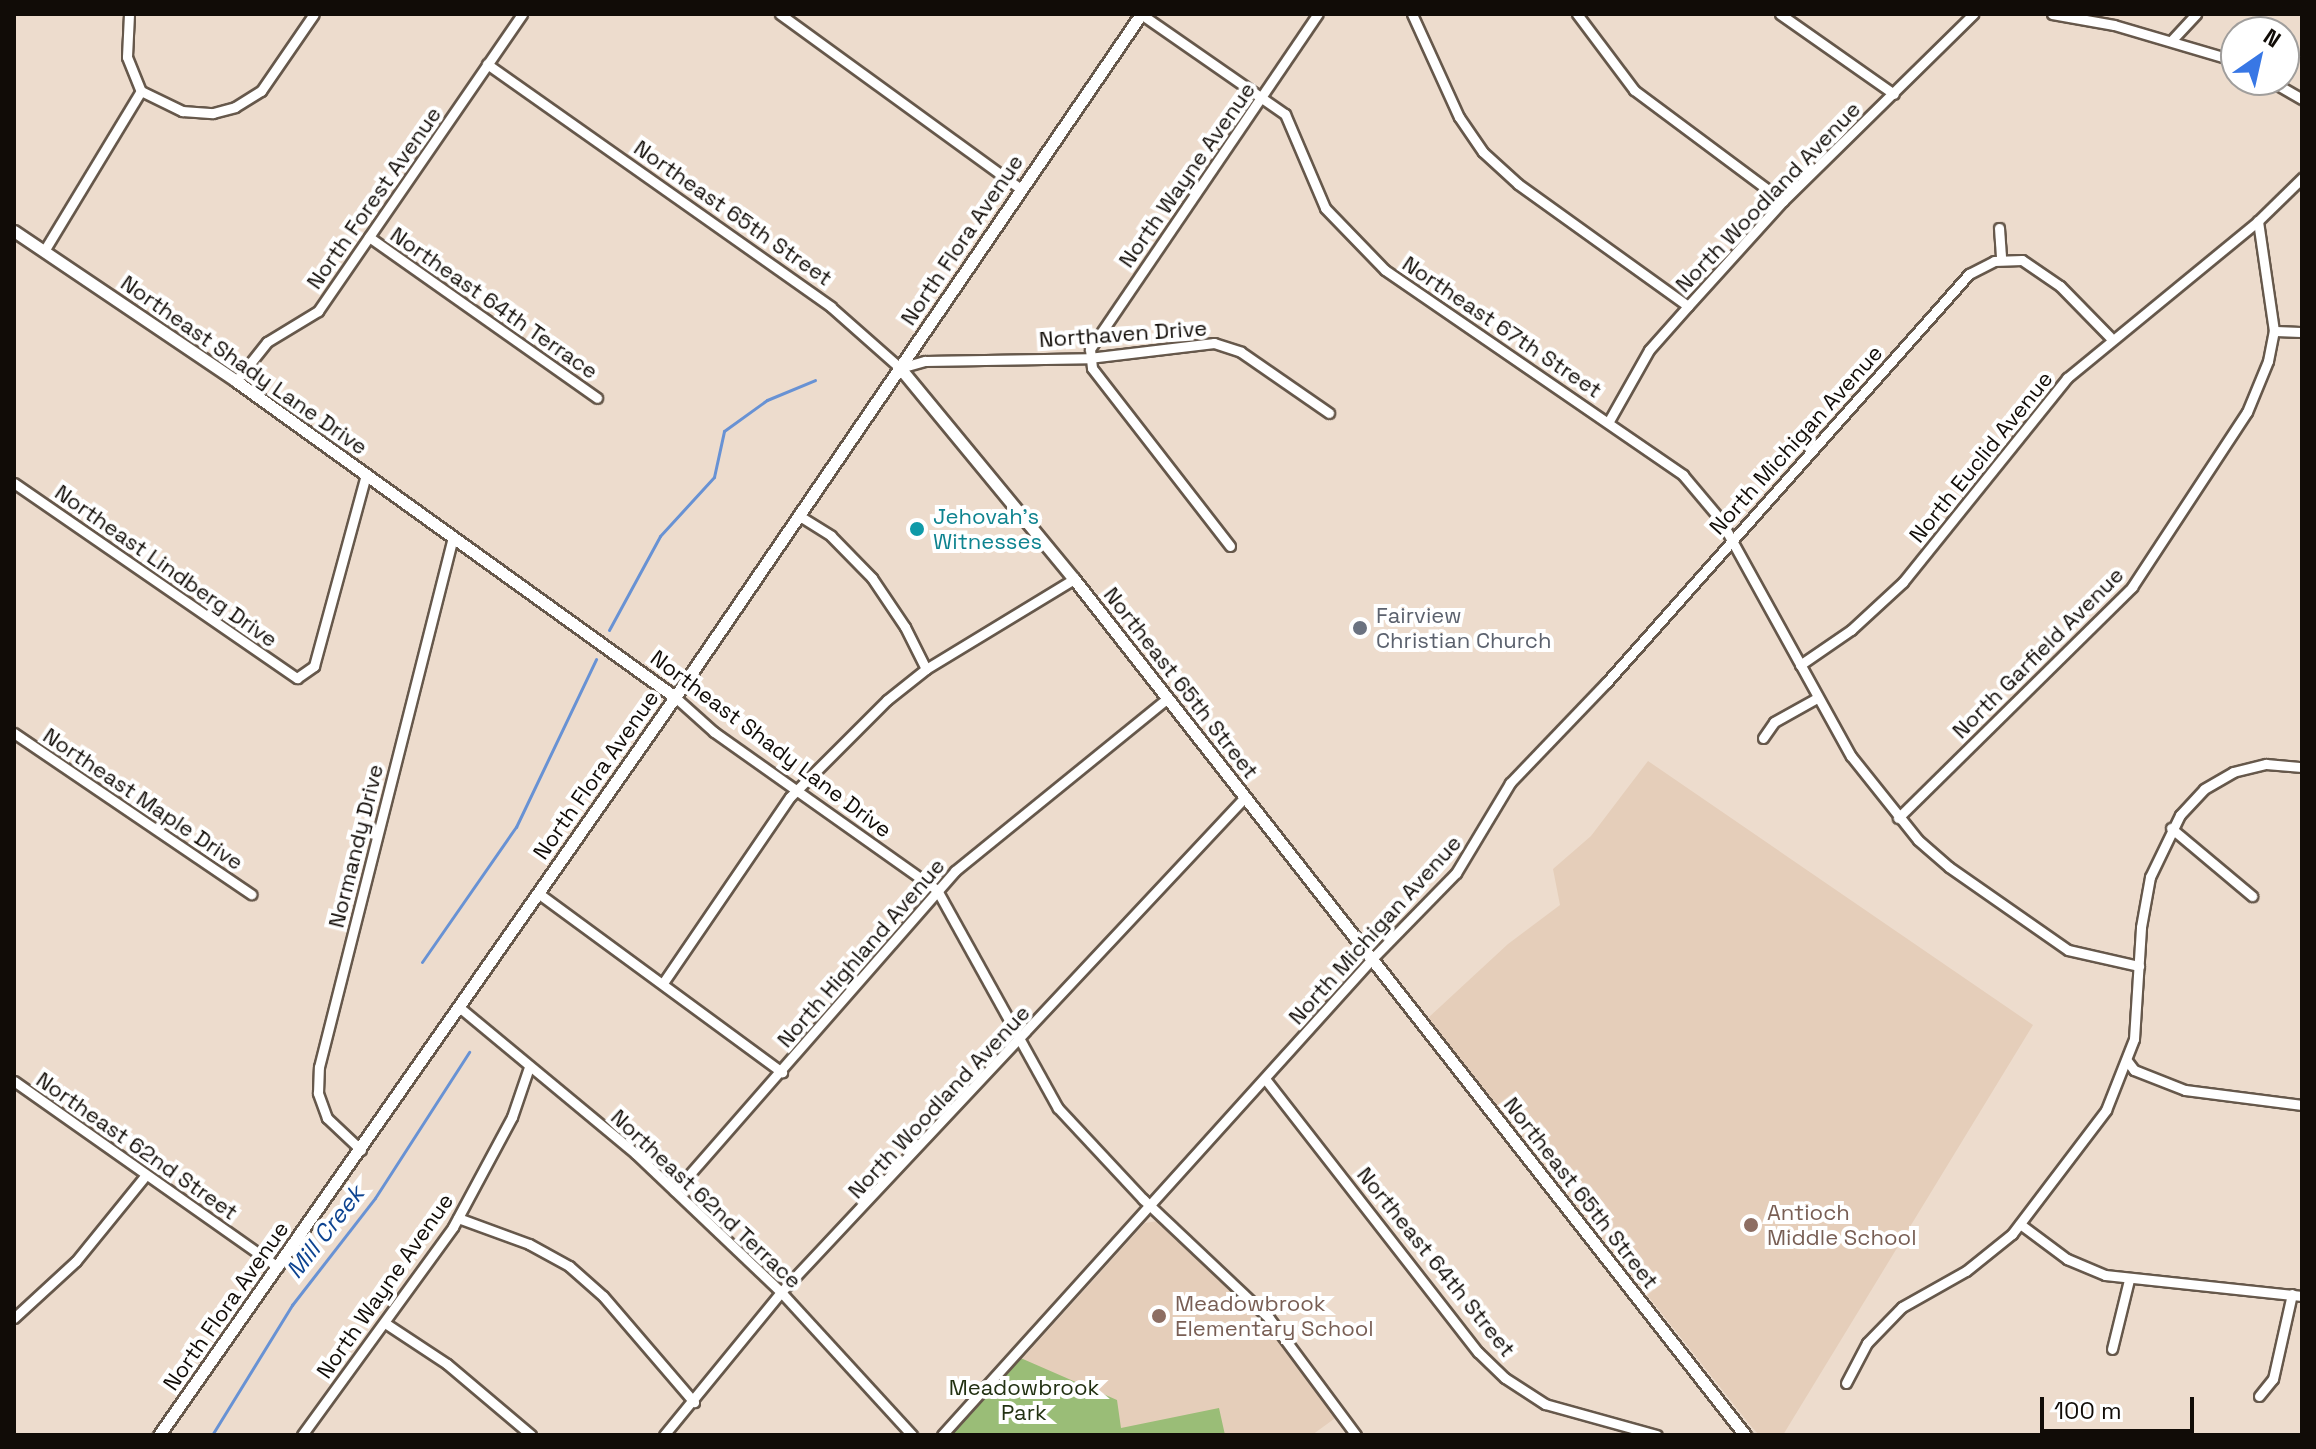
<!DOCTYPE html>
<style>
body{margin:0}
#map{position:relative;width:2316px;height:1449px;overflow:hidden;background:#eddccd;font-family:"Space Grotesk",sans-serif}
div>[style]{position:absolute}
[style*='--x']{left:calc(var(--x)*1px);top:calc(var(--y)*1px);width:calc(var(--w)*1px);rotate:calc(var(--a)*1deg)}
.built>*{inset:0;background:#e5ceba}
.green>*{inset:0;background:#9abd77}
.stream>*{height:3px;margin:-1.5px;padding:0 1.5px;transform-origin:1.5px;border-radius:1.5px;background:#6892d4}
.roads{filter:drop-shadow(2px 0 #66584b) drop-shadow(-2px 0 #66584b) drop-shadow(0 2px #66584b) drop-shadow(0 -2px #66584b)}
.minor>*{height:9px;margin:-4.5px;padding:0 4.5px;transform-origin:4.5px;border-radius:4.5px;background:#fff}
.tertiary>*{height:11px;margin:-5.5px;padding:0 5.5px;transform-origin:5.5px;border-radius:5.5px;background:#fff}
.dots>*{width:22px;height:22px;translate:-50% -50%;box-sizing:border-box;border:4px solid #fff;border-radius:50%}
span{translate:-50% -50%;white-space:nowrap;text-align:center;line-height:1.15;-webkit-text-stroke:8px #fff;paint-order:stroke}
.street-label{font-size:22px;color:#110c07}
.culture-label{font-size:22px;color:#0d838f}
.left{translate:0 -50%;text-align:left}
.worship-label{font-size:22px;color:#5b616d}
.education-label{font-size:22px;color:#785e54}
.park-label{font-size:22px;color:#223112}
.water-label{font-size:24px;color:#0d4390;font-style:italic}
.frame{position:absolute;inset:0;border:16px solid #110c07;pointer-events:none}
.north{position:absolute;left:2220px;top:16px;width:80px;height:80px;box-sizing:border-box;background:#fff;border:2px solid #a09e9c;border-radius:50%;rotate:34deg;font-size:22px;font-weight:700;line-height:32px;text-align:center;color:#110c07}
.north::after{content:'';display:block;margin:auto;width:28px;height:36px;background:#3877e5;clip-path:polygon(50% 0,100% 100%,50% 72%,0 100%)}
.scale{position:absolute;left:2040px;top:1397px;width:154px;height:36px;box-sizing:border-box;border:4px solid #110c07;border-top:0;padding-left:10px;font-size:24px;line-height:28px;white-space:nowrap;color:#110c07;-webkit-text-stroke:6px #fff;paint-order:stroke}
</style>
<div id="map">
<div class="built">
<div style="clip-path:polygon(1648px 761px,2033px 1025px,1783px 1435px,1759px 1435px,1750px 1425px,1428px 1018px,1508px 944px,1560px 905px,1553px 869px,1591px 836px)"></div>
<div style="clip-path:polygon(1158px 1221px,1270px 1330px,1338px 1416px,1312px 1435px,956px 1432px,1145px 1223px)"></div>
</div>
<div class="green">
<div style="clip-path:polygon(1016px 1356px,1117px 1400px,1121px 1428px,1219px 1408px,1225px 1435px,956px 1435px,945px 1425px)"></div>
</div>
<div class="stream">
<div style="--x:609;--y:630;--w:107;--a:-61.5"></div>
<div style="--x:660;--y:536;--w:80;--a:-47.5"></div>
<div style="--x:714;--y:477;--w:47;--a:-77.7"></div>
<div style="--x:724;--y:431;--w:53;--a:-35.8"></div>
<div style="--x:767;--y:400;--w:52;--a:-22.6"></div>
<div style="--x:422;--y:962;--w:165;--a:-55.2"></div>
<div style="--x:516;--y:827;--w:186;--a:-64.5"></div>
<div style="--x:212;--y:1435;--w:153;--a:-58.4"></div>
<div style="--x:292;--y:1305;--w:135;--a:-52.2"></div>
<div style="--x:375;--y:1198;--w:174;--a:-57.2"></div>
</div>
<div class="roads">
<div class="minor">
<div style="--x:129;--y:14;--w:43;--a:92.7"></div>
<div style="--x:127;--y:57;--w:37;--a:68"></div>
<div style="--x:780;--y:14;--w:298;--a:36"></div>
<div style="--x:1141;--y:14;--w:175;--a:34.8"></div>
<div style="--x:1285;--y:114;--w:102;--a:66.9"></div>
<div style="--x:1325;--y:208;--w:86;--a:45.9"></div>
<div style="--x:1385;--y:270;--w:362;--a:34.5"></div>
<div style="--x:1683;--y:475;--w:57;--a:49.9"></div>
<div style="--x:1720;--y:519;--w:271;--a:61.1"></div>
<div style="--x:1851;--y:756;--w:107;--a:51.4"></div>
<div style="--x:1918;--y:840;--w:41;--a:41.1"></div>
<div style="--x:1949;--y:867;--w:145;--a:34.9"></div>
<div style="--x:2068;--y:950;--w:73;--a:12.7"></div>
<div style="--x:1412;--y:14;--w:113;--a:65.5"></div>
<div style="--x:1459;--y:117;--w:42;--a:55.6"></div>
<div style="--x:1483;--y:152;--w:47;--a:42.4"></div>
<div style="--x:1518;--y:184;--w:209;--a:35.7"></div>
<div style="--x:1577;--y:14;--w:95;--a:53.1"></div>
<div style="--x:1634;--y:90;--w:186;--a:36.7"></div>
<div style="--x:1780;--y:14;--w:139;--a:35.1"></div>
<div style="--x:2052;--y:14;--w:63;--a:10.1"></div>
<div style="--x:2114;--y:25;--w:127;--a:16.4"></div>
<div style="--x:2171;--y:41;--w:37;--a:-47"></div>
<div style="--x:487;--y:64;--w:421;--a:35.2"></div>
<div style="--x:831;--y:307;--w:92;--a:41.5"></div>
<div style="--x:900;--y:368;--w:26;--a:-16"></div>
<div style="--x:925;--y:361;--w:164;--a:-1"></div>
<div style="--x:1089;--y:358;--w:126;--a:-6.8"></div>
<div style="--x:1214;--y:343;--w:28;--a:18"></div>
<div style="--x:1241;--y:352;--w:107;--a:34.7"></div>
<div style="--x:2269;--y:80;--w:38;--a:30"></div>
<div style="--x:141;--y:91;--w:46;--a:26"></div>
<div style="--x:182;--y:111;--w:31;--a:4"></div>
<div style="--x:213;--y:113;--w:23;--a:-15"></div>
<div style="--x:235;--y:107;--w:31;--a:-32"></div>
<div style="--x:261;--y:91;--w:93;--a:-55.5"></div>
<div style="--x:1999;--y:228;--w:32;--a:86"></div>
<div style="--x:369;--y:237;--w:279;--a:35.2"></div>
<div style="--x:44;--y:251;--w:187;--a:-58.8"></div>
<div style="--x:2274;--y:331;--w:28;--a:2"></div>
<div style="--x:236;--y:381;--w:50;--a:-51.5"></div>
<div style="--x:267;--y:342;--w:60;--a:-31.3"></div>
<div style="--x:318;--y:311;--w:360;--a:-55.5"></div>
<div style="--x:1609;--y:421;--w:81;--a:-60.6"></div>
<div style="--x:1649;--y:350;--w:59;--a:-48.4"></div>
<div style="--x:1688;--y:306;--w:142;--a:-47.9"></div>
<div style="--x:1783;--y:201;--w:267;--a:-44.5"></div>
<div style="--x:14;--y:483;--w:344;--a:34.6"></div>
<div style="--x:297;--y:678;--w:21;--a:-35"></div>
<div style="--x:314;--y:666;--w:199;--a:-74.8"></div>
<div style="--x:798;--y:515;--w:39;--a:32"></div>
<div style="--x:831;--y:536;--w:59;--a:45.7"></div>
<div style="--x:872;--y:578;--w:59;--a:56"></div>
<div style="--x:905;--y:627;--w:47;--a:63.4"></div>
<div style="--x:1230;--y:546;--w:225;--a:-127.8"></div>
<div style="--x:1092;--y:368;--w:19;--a:-96"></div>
<div style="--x:1090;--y:349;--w:405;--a:-55.8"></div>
<div style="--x:1800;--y:665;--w:62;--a:-34.5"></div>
<div style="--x:1851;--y:630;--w:71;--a:-42.7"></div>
<div style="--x:1903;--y:582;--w:262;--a:-51.2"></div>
<div style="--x:2067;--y:378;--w:247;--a:-39.4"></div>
<div style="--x:2258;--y:221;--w:62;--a:-44.3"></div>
<div style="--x:675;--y:697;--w:52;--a:41.9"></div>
<div style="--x:714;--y:732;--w:273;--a:35.3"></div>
<div style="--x:937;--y:890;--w:249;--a:61"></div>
<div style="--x:1058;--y:1108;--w:125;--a:47"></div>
<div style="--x:1143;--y:1199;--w:173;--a:43.4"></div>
<div style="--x:1269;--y:1318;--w:146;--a:53.4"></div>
<div style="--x:14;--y:733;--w:287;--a:34.2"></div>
<div style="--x:1763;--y:738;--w:19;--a:-55"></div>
<div style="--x:1774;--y:722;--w:49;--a:-29.2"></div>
<div style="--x:1898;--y:818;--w:329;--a:-44.6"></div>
<div style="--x:2132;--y:587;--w:209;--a:-56.7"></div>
<div style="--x:2247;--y:412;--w:55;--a:-67.6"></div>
<div style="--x:2268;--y:361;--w:31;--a:-79"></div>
<div style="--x:2274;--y:331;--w:111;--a:-98.3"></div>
<div style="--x:2171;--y:828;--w:106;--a:40"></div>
<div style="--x:538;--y:893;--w:303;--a:36.3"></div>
<div style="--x:663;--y:983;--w:225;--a:-55.7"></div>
<div style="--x:790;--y:797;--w:137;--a:-45"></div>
<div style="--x:887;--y:700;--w:50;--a:-38.5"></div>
<div style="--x:926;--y:669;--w:173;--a:-31.3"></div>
<div style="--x:459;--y:1007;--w:230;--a:39.7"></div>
<div style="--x:636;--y:1154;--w:200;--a:43.6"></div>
<div style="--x:781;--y:1292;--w:194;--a:47.5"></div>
<div style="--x:2128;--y:1062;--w:10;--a:53"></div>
<div style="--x:2134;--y:1070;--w:55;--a:21.4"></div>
<div style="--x:2185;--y:1090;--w:118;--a:7.3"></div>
<div style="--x:1266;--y:1080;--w:345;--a:52.1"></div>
<div style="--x:1478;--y:1352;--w:37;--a:44"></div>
<div style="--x:1505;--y:1378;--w:48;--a:33"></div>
<div style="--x:1545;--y:1404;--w:116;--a:15.5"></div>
<div style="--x:14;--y:1081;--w:323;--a:35.2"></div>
<div style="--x:361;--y:1150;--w:47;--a:-136.7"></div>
<div style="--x:327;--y:1118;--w:27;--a:-110"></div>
<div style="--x:318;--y:1093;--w:26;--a:-88"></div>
<div style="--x:319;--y:1067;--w:547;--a:-75.81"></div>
<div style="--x:675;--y:1191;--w:425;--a:-48.8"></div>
<div style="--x:955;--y:871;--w:274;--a:-39.1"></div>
<div style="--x:458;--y:1218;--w:76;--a:20.1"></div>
<div style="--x:529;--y:1244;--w:46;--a:28.8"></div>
<div style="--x:569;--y:1266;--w:45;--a:41.4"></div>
<div style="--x:603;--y:1296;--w:140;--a:49.4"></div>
<div style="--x:2020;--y:1224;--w:59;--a:36.7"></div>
<div style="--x:2067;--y:1259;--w:41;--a:22.8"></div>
<div style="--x:2105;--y:1275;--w:198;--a:6.1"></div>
<div style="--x:14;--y:1318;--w:84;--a:-42.6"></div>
<div style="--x:76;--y:1261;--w:109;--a:-50.9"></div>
<div style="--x:385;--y:1323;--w:74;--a:33.5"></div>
<div style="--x:447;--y:1364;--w:110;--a:40.2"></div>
<div style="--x:2112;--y:1349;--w:71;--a:-76.2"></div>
<div style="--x:1846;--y:1383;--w:45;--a:-62.3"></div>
<div style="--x:1867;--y:1343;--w:50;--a:-45.8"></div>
<div style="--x:1902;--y:1307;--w:73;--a:-29.4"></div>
<div style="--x:1966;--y:1271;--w:59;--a:-38.8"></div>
<div style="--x:2012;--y:1234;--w:156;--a:-52.8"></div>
<div style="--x:2106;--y:1110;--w:76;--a:-68.5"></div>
<div style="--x:2134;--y:1039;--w:112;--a:-86.4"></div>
<div style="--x:2141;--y:927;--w:51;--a:-79.8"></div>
<div style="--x:2150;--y:877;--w:69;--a:-64.2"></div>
<div style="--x:2180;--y:815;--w:35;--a:-47"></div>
<div style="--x:2204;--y:789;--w:34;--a:-30"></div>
<div style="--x:2233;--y:772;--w:34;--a:-14"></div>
<div style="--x:2266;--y:764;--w:36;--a:5"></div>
<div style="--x:2259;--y:1396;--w:22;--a:-51"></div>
<div style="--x:2273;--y:1379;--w:87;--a:-77.4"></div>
<div style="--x:302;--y:1435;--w:257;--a:-54"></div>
<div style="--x:453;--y:1227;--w:125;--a:-61.8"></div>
<div style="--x:512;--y:1117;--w:53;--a:-71.2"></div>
<div style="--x:664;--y:1435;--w:185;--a:-50.7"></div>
<div style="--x:781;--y:1292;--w:678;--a:-46.85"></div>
<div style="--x:942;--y:1435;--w:641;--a:-47.91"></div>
<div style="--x:1372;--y:959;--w:120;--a:-45.7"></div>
<div style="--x:1456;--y:873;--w:105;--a:-59"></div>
<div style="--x:1510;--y:783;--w:139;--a:-46.2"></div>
<div style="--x:1606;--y:683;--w:547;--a:-48.41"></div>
<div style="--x:1969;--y:274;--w:28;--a:-27"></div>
<div style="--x:1994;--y:261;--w:28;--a:-2"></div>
<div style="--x:2022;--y:260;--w:46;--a:34.4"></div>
<div style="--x:2060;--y:286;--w:71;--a:45.6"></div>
</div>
<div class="tertiary">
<div style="--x:14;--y:231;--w:268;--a:34"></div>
<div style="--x:236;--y:381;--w:541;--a:35.75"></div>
<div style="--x:900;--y:368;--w:273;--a:50.5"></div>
<div style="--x:1074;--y:579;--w:1088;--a:51.91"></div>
<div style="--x:159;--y:1435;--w:900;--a:-55.04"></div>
<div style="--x:675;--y:697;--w:827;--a:-55.69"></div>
</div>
</div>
<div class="dots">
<div style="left:917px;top:529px;background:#0f9aa8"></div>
<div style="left:1360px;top:628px;background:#6b7280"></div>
<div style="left:1751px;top:1225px;background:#8d6e63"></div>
<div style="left:1159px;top:1316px;background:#8d6e63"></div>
</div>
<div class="street-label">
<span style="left:1187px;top:175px;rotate:-55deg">North Wayne Avenue</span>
<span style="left:1768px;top:197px;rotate:-46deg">North Woodland Avenue</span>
<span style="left:374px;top:198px;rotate:-55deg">North Forest Avenue</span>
<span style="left:733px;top:213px;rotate:35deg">Northeast 65th Street</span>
<span style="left:962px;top:240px;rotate:-56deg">North Flora Avenue</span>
<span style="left:494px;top:303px;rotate:35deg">Northeast 64th Terrace</span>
<span style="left:1502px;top:327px;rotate:34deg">Northeast 67th Street</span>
<span style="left:1123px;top:334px;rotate:-4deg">Northaven Drive</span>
<span style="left:244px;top:365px;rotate:35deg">Northeast Shady Lane Drive</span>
<span style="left:1796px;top:440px;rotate:-48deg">North Michigan Avenue</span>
<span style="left:1981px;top:457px;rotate:-51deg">North Euclid Avenue</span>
<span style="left:166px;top:566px;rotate:35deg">Northeast Lindberg Drive</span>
<span style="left:2038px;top:653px;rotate:-45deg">North Garfield Avenue</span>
<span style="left:1181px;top:683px;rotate:52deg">Northeast 65th Street</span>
<span style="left:771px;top:744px;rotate:37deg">Northeast Shady Lane Drive</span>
<span style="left:596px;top:775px;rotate:-55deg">North Flora Avenue</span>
<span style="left:143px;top:799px;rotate:34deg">Northeast Maple Drive</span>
<span style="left:356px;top:846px;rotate:-76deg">Normandy Drive</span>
<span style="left:1375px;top:930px;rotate:-48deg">North Michigan Avenue</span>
<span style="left:861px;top:953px;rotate:-49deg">North Highland Avenue</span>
<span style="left:939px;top:1102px;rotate:-47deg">North Woodland Avenue</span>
<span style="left:137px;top:1146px;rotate:35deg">Northeast 62nd Street</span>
<span style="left:1581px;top:1193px;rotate:52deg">Northeast 65th Street</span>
<span style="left:706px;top:1199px;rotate:43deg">Northeast 62nd Terrace</span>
<span style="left:1436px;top:1262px;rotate:51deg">Northeast 64th Street</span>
<span style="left:385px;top:1286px;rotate:-55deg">North Wayne Avenue</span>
<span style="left:226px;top:1306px;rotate:-55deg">North Flora Avenue</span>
</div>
<div class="culture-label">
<span class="left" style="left:933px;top:529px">Jehovah's<br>Witnesses</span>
</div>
<div class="worship-label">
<span class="left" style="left:1376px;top:628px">Fairview<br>Christian Church</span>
</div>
<div class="education-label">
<span class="left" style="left:1767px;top:1225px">Antioch<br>Middle School</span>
<span class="left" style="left:1175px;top:1316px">Meadowbrook<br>Elementary School</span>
</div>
<div class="park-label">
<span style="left:1024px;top:1400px">Meadowbrook<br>Park</span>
</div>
<div class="water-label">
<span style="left:325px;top:1232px;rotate:-52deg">Mill Creek</span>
</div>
<div class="frame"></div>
<div class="north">N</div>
<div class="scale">100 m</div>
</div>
